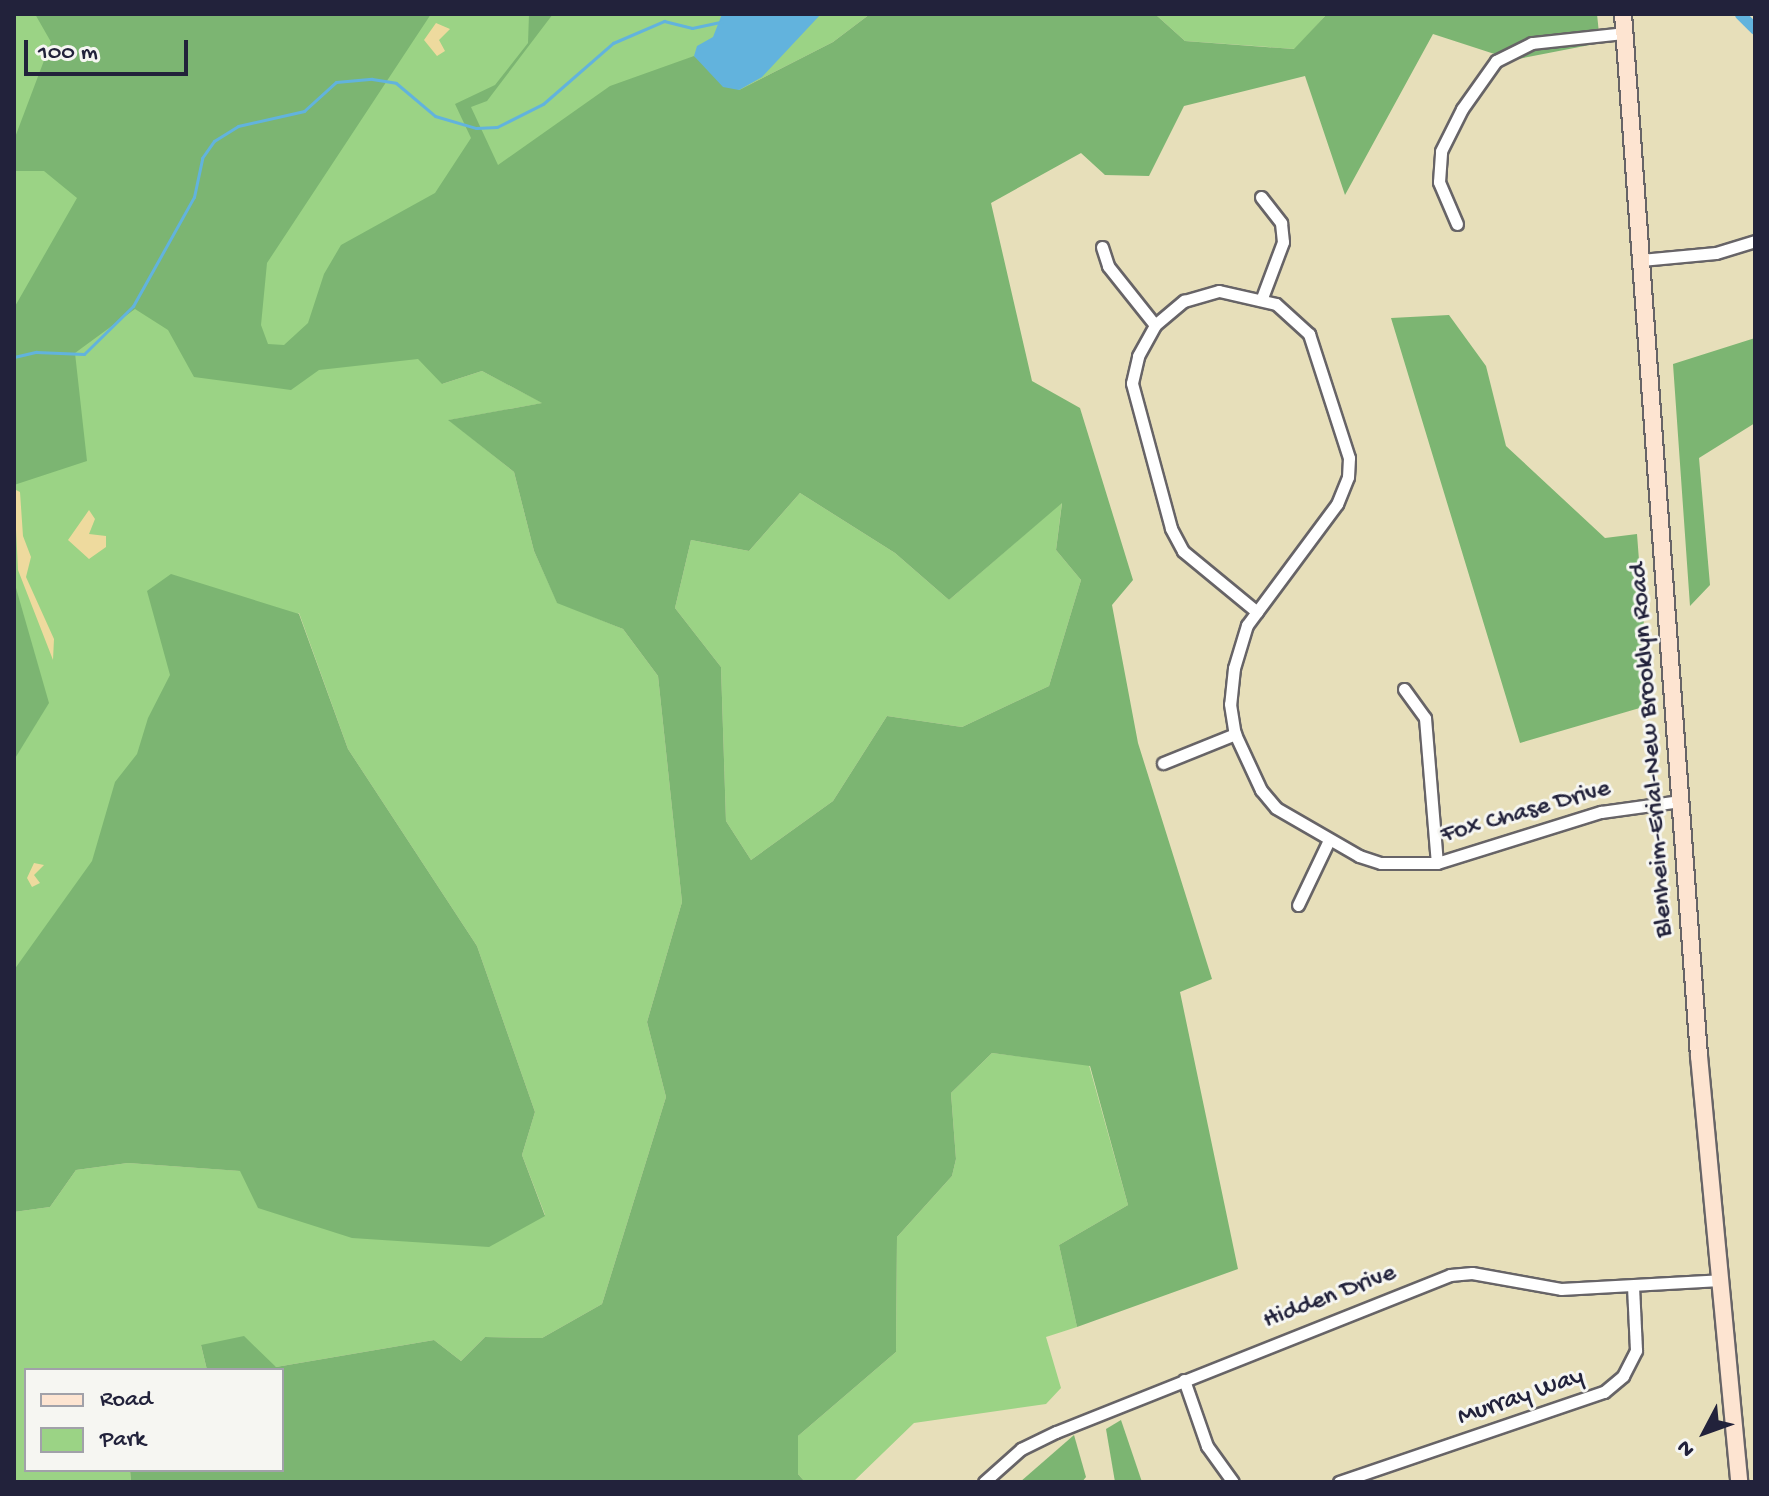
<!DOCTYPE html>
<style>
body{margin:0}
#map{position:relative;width:1769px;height:1496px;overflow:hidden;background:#e7dfba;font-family:"Gochi Hand",sans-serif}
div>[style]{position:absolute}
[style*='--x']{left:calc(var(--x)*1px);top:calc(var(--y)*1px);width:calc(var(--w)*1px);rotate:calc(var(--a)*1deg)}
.green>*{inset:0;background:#9bd385}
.forest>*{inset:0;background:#7cb572}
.sand>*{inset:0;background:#eeda9e}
.water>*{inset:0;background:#62b3dd}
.stream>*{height:3px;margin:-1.5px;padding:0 1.5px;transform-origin:1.5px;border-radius:1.5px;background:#62b3dd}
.canal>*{height:11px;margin:-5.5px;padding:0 5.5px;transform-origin:5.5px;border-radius:5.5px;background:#62b3dd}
.roads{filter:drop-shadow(2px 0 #676467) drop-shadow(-2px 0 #676467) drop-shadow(0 2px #676467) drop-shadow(0 -2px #676467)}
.street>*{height:11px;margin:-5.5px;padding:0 5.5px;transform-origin:5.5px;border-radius:5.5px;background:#fff}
.secondary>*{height:16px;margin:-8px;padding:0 8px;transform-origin:8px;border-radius:8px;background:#fde4d1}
span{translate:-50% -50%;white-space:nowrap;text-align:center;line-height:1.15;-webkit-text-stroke:6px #f6f6f2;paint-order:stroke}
.street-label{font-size:26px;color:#22223b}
.frame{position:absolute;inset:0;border:16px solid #22223b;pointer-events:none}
.legend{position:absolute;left:24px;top:1368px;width:260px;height:104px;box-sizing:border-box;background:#f6f6f2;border:2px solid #a1a1a9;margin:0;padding:10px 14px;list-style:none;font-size:24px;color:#22223b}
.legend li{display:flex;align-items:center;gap:16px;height:40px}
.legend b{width:40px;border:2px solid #a1a1a9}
.north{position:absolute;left:1665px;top:1392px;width:80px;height:80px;-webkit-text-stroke:6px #f6f6f2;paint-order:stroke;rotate:229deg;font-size:22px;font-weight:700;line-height:32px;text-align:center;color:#22223b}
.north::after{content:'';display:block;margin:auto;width:28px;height:36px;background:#22223b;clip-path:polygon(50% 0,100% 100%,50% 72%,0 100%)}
.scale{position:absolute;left:24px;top:40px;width:164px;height:36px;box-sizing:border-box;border:4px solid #22223b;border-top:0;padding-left:10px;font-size:24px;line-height:28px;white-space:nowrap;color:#22223b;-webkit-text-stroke:6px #f6f6f2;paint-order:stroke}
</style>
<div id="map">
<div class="green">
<div style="clip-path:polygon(14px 14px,870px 14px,833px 42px,739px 90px,442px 384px,482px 371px,543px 403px,449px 420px,514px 472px,534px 551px,557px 602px,623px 629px,658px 676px,682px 902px,647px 1022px,666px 1097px,602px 1304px,542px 1338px,485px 1337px,461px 1361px,434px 1340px,276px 1367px,201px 1345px,207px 1370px,26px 1370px,26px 1470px,130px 1470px,131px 1482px,14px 1482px,14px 1212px,50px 1207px,76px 1170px,128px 1163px,241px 1171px,545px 1215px,522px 1155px,535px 1112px,477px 946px,348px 749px,299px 613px,14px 990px)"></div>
<div style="clip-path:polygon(1155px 14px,1327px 14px,1295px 49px,1185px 41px)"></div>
<div style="clip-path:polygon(800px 493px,895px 553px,949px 600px,1062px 502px,1056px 550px,1081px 580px,1049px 686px,962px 727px,887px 716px,833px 801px,751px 860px,726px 821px,721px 667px,675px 608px,691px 540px,749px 551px)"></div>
<div style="clip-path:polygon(992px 1053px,1089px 1065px,1128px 1205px,1059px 1245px,1077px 1327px,1046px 1337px,1061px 1388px,1046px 1404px,914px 1423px,853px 1482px,805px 1482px,798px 1474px,798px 1436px,896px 1352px,897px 1237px,952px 1176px,956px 1159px,951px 1093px)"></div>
</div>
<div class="forest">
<div style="clip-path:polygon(evenodd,35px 14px,431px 14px,267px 263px,261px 325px,268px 344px,284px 345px,308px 323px,324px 274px,341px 245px,435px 193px,471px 138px,455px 104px,495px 85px,528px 43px,529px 14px,553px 14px,487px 101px,471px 107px,498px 165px,610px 86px,694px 56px,739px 90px,833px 42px,870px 14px,1155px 14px,1185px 41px,1294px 49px,1327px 14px,1597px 14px,1600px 43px,1513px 60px,1433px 34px,1345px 195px,1305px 76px,1184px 106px,1149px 176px,1105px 175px,1081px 153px,991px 203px,1032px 381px,1080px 408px,1133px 580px,1112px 605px,1138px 743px,1212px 979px,1180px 992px,1238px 1269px,1077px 1327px,1059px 1245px,1128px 1205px,1090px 1066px,992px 1053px,951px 1093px,956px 1159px,952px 1176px,897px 1237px,896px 1352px,798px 1436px,798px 1474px,805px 1482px,131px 1482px,130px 1470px,282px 1470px,282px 1370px,207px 1370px,201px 1345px,244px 1336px,276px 1367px,434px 1340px,461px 1361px,485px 1337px,542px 1338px,602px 1304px,666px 1097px,647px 1022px,682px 902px,658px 676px,623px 629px,557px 603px,534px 551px,514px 472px,448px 420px,542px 403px,482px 371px,442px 384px,418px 359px,319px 370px,291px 390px,194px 377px,168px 330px,135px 309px,75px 353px,87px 461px,14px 485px,14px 308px,77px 198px,44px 171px,14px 171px,14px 140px,51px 42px,35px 14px,800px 493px,895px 553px,949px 600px,1062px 503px,1056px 550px,1081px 580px,1049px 686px,962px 727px,887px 716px,833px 801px,751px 860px,726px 821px,721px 667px,675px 608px,691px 540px,749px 551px,800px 493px)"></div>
<div style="clip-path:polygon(1449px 315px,1486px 366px,1506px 446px,1605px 538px,1637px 534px,1650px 705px,1520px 743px,1391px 318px)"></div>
<div style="clip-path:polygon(1755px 338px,1755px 423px,1699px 458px,1710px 585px,1690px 606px,1673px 364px)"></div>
<div style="clip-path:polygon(171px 574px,299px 614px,348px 749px,477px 946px,535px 1112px,522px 1155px,545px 1216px,489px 1247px,352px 1238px,258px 1208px,240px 1171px,128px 1163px,76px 1170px,50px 1207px,14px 1212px,14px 970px,92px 861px,115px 782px,137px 754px,148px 718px,170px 675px,147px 591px)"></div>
<div style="clip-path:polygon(14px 581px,49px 703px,14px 760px)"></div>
<div style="clip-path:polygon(1121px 1420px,1142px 1482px,1115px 1482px,1106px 1429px)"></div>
<div style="clip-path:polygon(1074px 1435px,1086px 1477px,1082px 1482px,1020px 1482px)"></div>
</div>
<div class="sand">
<div style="clip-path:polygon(436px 23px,450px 29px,439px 40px,445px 51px,437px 56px,424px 40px)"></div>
<div style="clip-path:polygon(14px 489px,20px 492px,23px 536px,31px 557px,26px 577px,54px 639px,53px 660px,18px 570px)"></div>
<div style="clip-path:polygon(89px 510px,95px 519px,89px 534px,106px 536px,106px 547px,89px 559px,68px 540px)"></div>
<div style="clip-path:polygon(34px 863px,44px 865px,34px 875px,40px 883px,32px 887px,27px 878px)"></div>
</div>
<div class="water">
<div style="clip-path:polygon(722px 14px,821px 14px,762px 77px,739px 90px,723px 87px,694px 56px,697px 46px,713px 37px)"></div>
</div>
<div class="stream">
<div style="--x:14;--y:357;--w:23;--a:-13"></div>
<div style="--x:36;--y:352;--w:48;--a:2.4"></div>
<div style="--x:84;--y:354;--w:69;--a:-44.4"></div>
<div style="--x:133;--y:306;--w:125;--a:-60.8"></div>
<div style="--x:194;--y:197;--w:40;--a:-78"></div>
<div style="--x:202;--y:158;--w:21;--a:-55"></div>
<div style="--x:214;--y:141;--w:28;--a:-32"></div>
<div style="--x:238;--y:126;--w:68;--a:-12.8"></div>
<div style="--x:304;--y:111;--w:43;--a:-42.2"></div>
<div style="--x:336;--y:82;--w:36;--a:-5"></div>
<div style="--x:372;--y:79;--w:24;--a:9"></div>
<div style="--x:396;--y:83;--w:51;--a:40.2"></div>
<div style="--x:435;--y:116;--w:43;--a:16.3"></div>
<div style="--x:476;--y:128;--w:21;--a:-3"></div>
<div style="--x:497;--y:127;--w:51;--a:-26.6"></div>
<div style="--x:543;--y:104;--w:93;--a:-41.1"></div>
<div style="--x:613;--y:43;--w:56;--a:-23.3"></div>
<div style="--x:664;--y:21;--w:29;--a:14"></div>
<div style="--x:692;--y:28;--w:30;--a:-12"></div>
</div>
<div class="canal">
<div style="--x:1740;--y:14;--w:21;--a:45"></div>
</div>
<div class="roads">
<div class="street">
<div style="--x:1261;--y:197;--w:33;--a:52"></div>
<div style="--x:1281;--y:223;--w:19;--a:84"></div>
<div style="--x:1283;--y:242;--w:60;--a:110.6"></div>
<div style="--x:1457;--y:224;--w:46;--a:-113.2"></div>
<div style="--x:1439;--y:182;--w:31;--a:-86"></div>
<div style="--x:1441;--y:151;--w:47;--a:-63.4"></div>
<div style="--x:1462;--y:109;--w:59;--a:-54.7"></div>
<div style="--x:1496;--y:61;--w:40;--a:-26.6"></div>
<div style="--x:1532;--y:43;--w:93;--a:-6.2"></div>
<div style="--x:1102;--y:247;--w:20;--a:72"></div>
<div style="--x:1108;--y:266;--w:75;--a:51.5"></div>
<div style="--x:1641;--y:260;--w:75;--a:-5.3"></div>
<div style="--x:1716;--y:253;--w:41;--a:-17.1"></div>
<div style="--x:1257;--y:612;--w:96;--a:-140.5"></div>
<div style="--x:1183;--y:551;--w:26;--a:-118"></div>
<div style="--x:1171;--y:528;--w:150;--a:-105.1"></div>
<div style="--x:1132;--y:383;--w:28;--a:-77"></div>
<div style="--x:1138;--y:356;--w:35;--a:-61"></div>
<div style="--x:1155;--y:325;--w:38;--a:-40"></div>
<div style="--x:1184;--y:301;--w:36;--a:-16"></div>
<div style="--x:1219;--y:291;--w:58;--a:12.8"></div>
<div style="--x:1276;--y:304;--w:45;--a:42.3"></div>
<div style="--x:1309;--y:334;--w:130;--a:72.1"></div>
<div style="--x:1349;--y:458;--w:19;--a:93"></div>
<div style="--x:1348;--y:477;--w:29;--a:112"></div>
<div style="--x:1337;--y:504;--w:151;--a:126.6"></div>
<div style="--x:1247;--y:625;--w:45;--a:106.8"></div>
<div style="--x:1234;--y:668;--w:36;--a:96"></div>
<div style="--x:1230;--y:704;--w:30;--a:81"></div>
<div style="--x:1235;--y:734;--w:62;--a:65.1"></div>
<div style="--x:1261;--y:790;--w:23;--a:50"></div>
<div style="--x:1276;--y:808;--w:96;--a:30"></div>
<div style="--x:1359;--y:856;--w:23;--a:18"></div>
<div style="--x:1381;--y:863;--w:56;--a:0"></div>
<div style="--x:1437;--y:863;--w:172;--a:-17.3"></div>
<div style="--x:1601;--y:812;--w:80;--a:-7.9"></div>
<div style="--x:1404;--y:689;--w:36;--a:54"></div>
<div style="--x:1425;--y:718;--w:145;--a:85.3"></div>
<div style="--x:1163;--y:763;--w:78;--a:-21.9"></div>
<div style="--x:1298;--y:905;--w:70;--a:-64.5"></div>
<div style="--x:1184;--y:1380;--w:70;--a:70.8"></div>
<div style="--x:1207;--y:1446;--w:44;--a:54.2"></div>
<div style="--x:984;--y:1482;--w:50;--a:-41.7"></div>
<div style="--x:1021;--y:1449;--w:39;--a:-26"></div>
<div style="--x:1056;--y:1432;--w:424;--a:-21.7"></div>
<div style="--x:1450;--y:1275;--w:22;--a:-5"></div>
<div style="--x:1472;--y:1273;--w:90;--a:10.2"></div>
<div style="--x:1561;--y:1289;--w:159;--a:-3.2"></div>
<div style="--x:1339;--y:1482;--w:280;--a:-18.8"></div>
<div style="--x:1604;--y:1392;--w:25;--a:-40"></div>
<div style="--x:1623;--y:1376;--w:29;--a:-63"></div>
<div style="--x:1636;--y:1350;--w:64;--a:-92.7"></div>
</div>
<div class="secondary">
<div style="--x:1623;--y:14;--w:1045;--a:85.83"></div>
<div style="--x:1699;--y:1056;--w:428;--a:84.6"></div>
</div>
</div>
<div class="street-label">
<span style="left:1653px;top:750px;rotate:-94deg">Blenheim-Erial-New Brooklyn Road</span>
<span style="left:1526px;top:813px;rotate:-16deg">Fox Chase Drive</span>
<span style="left:1330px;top:1298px;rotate:-21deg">Hidden Drive</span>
<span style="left:1521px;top:1398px;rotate:-19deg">Murray Way</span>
</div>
<div class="frame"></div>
<ul class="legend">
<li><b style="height:10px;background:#fde4d1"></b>Road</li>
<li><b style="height:22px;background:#9bd385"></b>Park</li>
</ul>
<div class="north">N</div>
<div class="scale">100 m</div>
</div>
